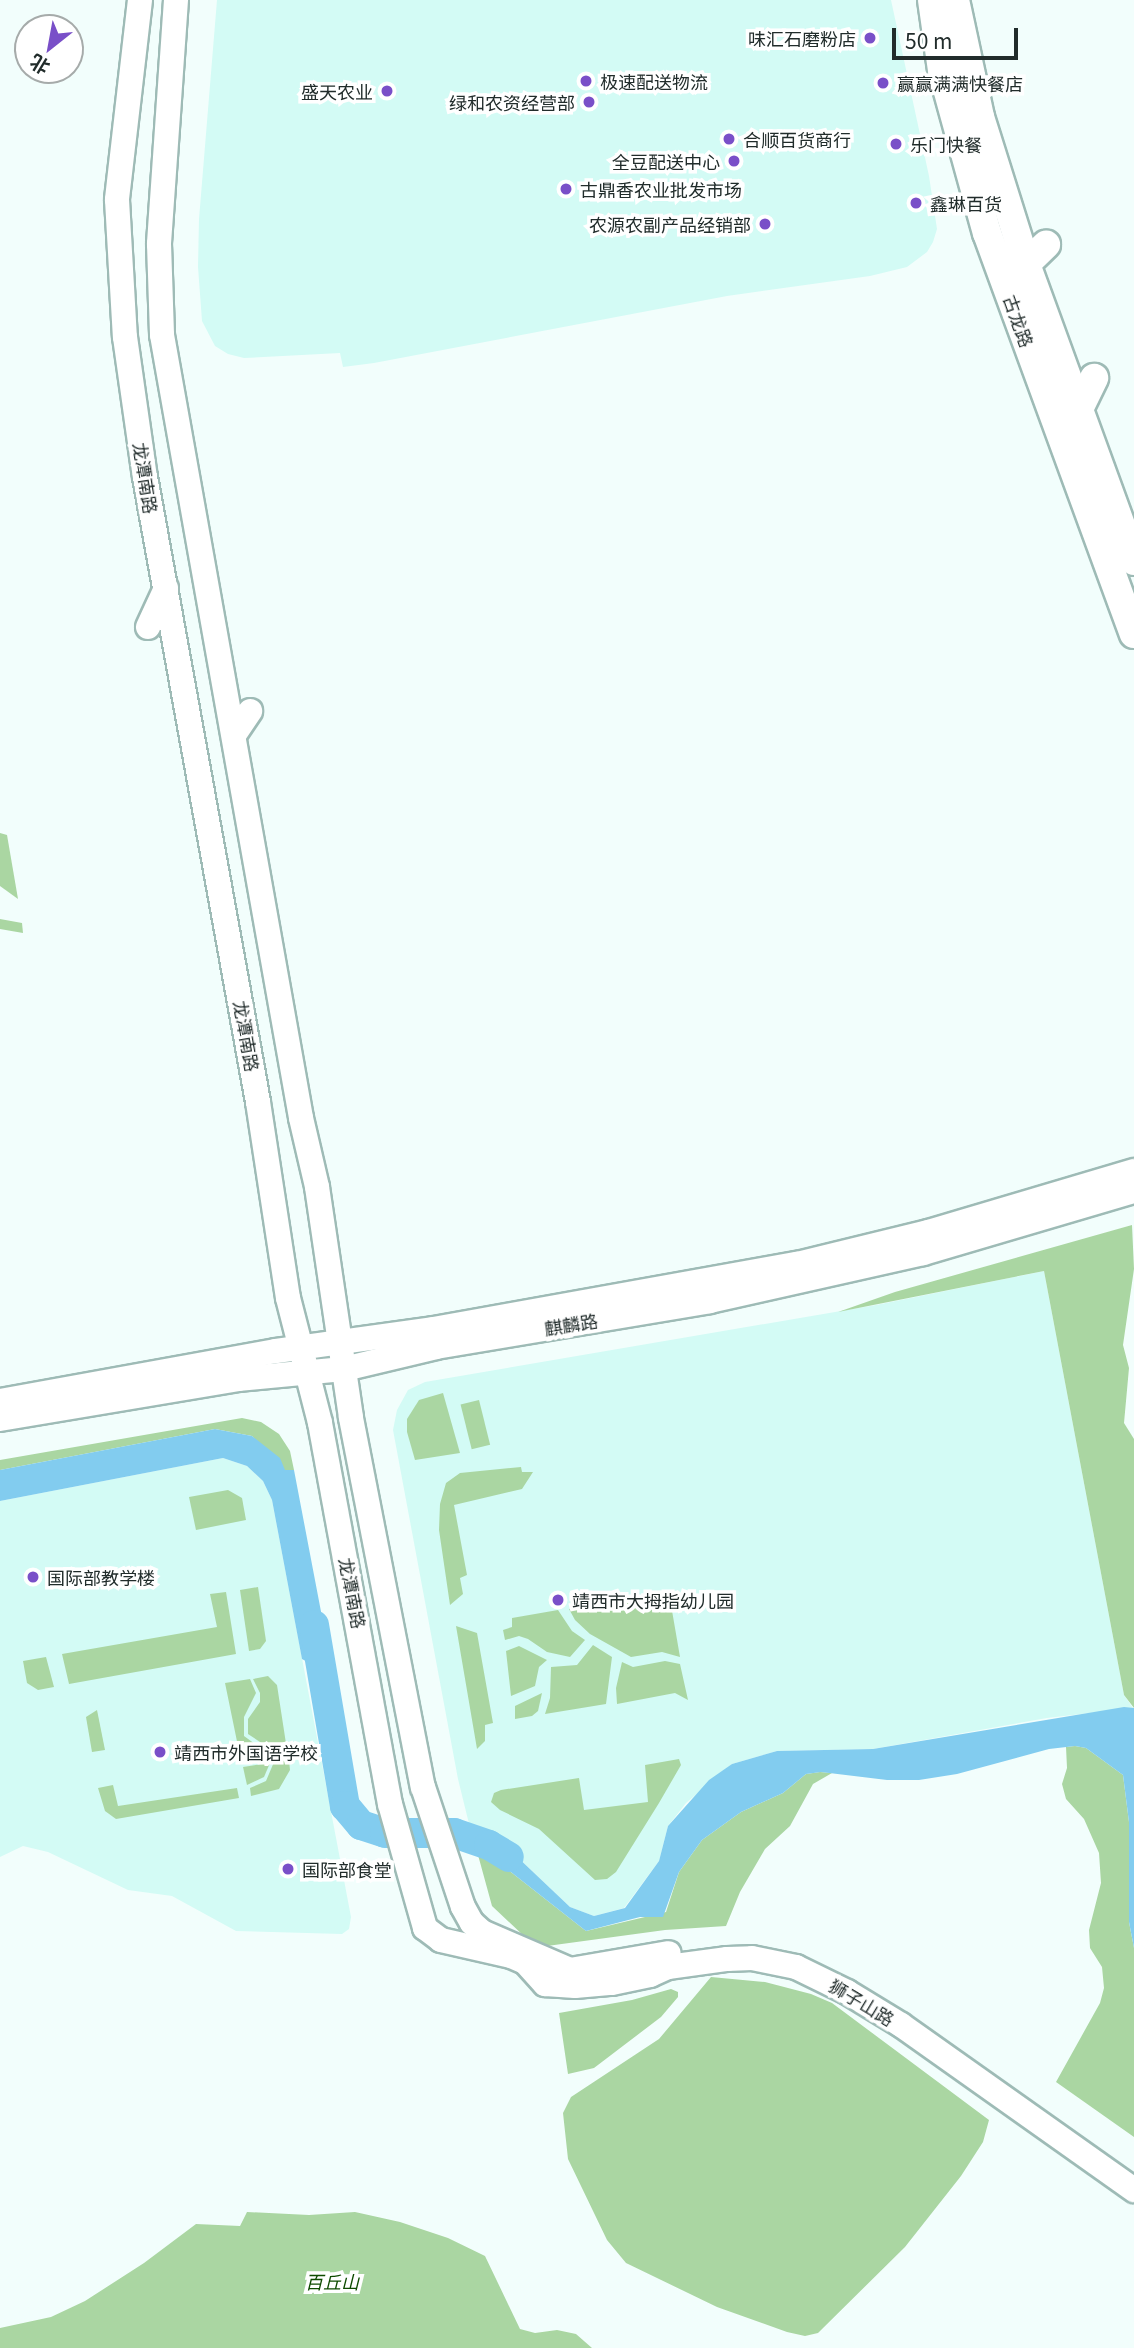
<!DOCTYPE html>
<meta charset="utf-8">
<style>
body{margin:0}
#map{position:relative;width:1134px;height:2348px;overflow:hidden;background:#f2fefc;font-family:Georgia,"Noto Sans SC",serif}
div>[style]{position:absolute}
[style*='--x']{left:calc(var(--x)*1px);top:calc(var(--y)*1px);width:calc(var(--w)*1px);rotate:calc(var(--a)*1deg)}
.built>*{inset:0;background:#d3fbf5}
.green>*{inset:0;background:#aad6a2;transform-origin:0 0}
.water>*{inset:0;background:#82ccef}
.river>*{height:30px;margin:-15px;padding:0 15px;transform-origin:15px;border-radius:15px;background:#82ccef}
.roads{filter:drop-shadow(2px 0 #9ebbb6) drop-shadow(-2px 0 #9ebbb6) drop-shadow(0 2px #9ebbb6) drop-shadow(0 -2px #9ebbb6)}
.secondary>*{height:24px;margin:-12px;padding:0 12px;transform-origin:12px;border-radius:12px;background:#fff}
.primary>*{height:28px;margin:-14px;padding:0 14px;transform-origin:14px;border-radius:14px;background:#fff}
.dots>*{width:19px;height:19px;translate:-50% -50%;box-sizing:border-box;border:4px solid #fff;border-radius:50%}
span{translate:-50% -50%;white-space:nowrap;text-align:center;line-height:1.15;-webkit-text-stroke:7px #fff;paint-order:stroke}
.poi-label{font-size:18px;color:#212c2b}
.right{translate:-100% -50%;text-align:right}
.left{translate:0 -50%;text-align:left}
.street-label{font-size:18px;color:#212c2b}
.park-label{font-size:18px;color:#0e4b00;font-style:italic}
.north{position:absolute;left:14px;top:14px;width:70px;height:70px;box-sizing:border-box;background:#fff;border:2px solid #a6abaa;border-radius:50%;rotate:211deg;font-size:19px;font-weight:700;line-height:28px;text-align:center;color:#212c2b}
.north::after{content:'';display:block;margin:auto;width:24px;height:32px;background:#794fc8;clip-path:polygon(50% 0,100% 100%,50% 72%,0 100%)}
.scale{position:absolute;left:892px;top:28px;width:126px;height:32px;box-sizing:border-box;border:4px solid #212c2b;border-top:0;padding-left:9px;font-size:21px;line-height:24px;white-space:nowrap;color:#212c2b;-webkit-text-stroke:5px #fff;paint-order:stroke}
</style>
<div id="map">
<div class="built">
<div style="clip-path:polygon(217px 0,891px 0,929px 176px,937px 229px,933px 242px,927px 252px,907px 267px,870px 276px,727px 296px,374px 363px,343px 367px,340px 353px,244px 358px,228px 354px,215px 346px,202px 321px,198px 267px,199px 219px)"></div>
<div style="clip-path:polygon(1044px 1271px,1124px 1695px,1133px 1708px,1047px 1718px,873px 1749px,777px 1751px,732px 1764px,686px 1803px,668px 1826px,659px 1861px,624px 1908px,594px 1916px,570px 1907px,512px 1852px,471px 1832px,458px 1779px,393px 1430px,397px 1410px,408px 1390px,425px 1382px,876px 1305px)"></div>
<div style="clip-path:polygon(223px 1458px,247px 1466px,263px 1481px,272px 1500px,351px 1917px,349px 1929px,342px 1934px,236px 1931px,172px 1896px,128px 1890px,48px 1852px,23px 1846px,0 1857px,0 1501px)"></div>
</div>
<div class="green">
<div style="clip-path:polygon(0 833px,7px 835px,18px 899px,0 886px)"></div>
<div style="clip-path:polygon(0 919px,22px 923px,23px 933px,0 929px)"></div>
<div style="clip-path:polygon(1132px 1225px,1134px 1269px,1123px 1345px,1129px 1368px,1124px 1423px,1134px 1439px,1134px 1708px,1124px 1695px,1044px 1271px,838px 1312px,895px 1292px)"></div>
<div style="clip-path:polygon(443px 1393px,460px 1453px,415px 1460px,407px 1432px,407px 1419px,419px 1400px)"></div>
<div style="left:479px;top:1400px;width:46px;height:19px;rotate:76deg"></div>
<div style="clip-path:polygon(242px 1418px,261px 1422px,279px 1434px,290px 1451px,294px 1470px,285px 1471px,252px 1436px,215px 1429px,0 1470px,0 1460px)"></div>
<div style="clip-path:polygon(521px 1467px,522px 1472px,533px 1472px,522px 1489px,454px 1505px,467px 1575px,460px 1578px,463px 1594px,450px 1605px,439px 1530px,440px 1504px,446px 1483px,460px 1473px)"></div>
<div style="clip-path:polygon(228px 1490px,242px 1498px,246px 1520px,196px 1530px,189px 1497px)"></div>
<div style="clip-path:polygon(258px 1587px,266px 1641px,260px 1649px,249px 1651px,240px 1590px)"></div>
<div style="clip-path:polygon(226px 1592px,236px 1654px,69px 1684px,62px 1654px,217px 1627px,210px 1594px)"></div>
<div style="clip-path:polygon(634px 1598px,639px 1604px,670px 1599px,680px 1657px,662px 1652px,631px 1657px,590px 1634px,575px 1620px,569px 1609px)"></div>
<div style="clip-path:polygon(558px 1610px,572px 1631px,585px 1640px,570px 1657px,547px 1652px,528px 1639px,519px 1636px,505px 1640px,503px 1630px,512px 1627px,512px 1618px)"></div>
<div style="clip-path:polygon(456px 1626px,477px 1633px,493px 1723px,485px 1725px,485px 1741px,477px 1749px)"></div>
<div style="clip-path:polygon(593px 1645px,612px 1657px,606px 1704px,545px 1714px,550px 1698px,551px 1667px,577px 1665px)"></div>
<div style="clip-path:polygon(519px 1646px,547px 1660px,539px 1667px,535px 1686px,511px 1696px,506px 1651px)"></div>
<div style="clip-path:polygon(46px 1657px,54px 1687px,38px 1690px,27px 1683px,23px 1661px)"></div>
<div style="clip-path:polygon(665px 1661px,680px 1664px,688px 1700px,675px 1693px,617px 1704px,616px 1688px,622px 1662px,633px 1667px)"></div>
<div style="clip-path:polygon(268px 1676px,277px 1685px,287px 1750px,270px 1752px,269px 1748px,248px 1734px,248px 1719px,260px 1702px,260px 1693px,253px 1679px)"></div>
<div style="clip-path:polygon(250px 1679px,256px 1693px,244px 1717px,244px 1736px,267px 1753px,240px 1756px,225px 1683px)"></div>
<div style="clip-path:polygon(542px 1693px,538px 1711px,532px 1716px,515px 1719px,515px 1706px)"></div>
<div style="clip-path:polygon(97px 1710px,105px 1750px,92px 1752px,86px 1717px)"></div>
<div style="clip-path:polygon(1075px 1746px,1086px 1748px,1123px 1775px,1129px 1822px,1129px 1922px,1134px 1948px,1134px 2137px,1056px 2082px,1100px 2003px,1104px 1988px,1102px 1967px,1090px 1948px,1089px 1930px,1101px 1883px,1099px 1853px,1084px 1819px,1066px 1799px,1062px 1784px,1067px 1768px,1066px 1747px)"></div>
<div style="clip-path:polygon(679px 1759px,681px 1765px,659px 1803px,616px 1872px,607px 1879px,595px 1880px,539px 1829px,500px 1810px,491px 1802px,494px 1793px,501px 1790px,579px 1778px,584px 1810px,648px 1802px,645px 1765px)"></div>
<div style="clip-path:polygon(289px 1760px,290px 1770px,279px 1789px,251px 1796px,250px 1788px,266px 1781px,274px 1762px)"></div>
<div style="clip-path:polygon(270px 1763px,264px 1777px,247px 1785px,243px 1767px)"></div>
<div style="clip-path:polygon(820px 1772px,832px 1773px,813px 1784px,790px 1826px,765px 1849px,740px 1892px,726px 1926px,665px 1930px,547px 1946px,526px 1938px,492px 1906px,475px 1844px,586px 1931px,666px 1912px,679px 1872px,702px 1840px,741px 1812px,783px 1793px,806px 1774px)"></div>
<div style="clip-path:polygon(113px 1785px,118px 1806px,237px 1788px,239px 1798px,116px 1819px,105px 1811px,98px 1788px)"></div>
<div style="clip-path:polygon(711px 1977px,765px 1982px,811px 1994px,832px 2003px,989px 2120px,983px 2142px,961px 2176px,905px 2247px,818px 2333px,805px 2336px,787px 2332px,717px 2307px,626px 2263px,607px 2240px,568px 2159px,563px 2113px,571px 2097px,659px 2039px)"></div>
<div style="clip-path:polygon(671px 1989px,678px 1992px,678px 1997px,661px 2017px,594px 2068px,568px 2074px,559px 2013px,632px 2000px)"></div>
<div style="clip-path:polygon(247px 2212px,309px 2215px,355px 2212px,400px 2222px,448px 2238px,485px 2256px,520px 2329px,535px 2333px,557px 2330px,576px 2334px,592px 2348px,0 2348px,0 2328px,51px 2317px,85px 2301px,144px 2263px,196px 2224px,240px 2226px)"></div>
</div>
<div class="water">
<div style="clip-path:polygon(215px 1429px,252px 1436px,280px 1458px,285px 1470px,294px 1470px,331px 1664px,315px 1666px,302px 1659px,272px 1500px,263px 1481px,247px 1466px,223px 1458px,0 1501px,0 1470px)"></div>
<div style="clip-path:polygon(1124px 1707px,1134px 1708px,1134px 1948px,1129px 1922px,1129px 1822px,1123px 1775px,1086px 1748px,1075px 1746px,1049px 1749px,957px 1774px,919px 1780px,887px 1780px,821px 1772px,806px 1774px,783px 1793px,741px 1812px,702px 1840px,679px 1872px,663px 1917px,640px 1917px,586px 1931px,475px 1844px,471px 1832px,512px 1852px,570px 1907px,594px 1916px,625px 1908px,659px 1861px,668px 1826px,709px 1780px,732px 1764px,777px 1751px,873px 1749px)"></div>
</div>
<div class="river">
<div style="--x:314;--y:1625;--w:184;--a:80.3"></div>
<div style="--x:345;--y:1806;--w:25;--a:50"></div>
<div style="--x:361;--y:1825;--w:25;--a:18"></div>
<div style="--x:385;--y:1833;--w:69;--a:0"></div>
<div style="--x:454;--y:1833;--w:37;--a:19"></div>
<div style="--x:489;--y:1845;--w:23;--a:31"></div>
</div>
<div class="roads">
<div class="secondary">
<div style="--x:140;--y:0;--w:201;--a:96.6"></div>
<div style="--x:117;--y:200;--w:137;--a:86.7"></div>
<div style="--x:125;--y:337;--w:141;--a:81.9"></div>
<div style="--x:145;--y:477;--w:635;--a:79.75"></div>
<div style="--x:258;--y:1102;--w:198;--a:81.3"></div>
<div style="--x:288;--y:1298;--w:129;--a:75.6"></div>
<div style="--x:320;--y:1423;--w:387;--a:79.6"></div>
<div style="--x:390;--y:1804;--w:129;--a:74.2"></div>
<div style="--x:425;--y:1928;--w:20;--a:37"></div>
<div style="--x:441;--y:1940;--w:72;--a:12.9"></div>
<div style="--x:511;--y:1956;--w:15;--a:23"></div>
<div style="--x:525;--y:1962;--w:30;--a:48"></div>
<div style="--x:545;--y:1984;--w:30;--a:4"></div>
<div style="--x:575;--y:1986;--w:37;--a:-5"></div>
<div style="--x:612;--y:1983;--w:39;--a:-12"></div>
<div style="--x:650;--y:1975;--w:20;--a:-24"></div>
<div style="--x:668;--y:1967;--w:60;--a:-7.7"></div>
<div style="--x:727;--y:1959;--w:25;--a:-2"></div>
<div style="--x:752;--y:1958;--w:45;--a:11.6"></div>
<div style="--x:796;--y:1967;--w:57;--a:26.1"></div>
<div style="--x:847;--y:1992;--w:63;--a:31.4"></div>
<div style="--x:901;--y:2025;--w:286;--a:35.3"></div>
<div style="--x:176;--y:0;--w:245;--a:94"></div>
<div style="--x:159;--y:244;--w:91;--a:88.1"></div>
<div style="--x:162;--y:335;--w:795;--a:79.93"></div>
<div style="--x:301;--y:1118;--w:71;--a:76.9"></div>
<div style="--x:317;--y:1187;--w:233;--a:81.6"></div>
<div style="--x:351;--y:1418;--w:376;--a:79"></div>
<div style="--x:423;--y:1787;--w:126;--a:71.6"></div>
<div style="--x:463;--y:1907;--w:18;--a:61"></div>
<div style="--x:472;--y:1923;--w:13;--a:42"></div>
<div style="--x:482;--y:1932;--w:96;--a:23.4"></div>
<div style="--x:570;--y:1970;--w:100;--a:-9.7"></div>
<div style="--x:148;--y:627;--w:43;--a:-65.2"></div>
<div style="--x:234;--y:735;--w:29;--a:-56"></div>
<div style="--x:0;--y:1401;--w:280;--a:-10.3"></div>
<div style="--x:276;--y:1351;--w:160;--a:-7.9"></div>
<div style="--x:434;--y:1329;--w:369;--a:-10.2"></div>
<div style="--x:797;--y:1264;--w:135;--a:-13.7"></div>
<div style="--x:928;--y:1232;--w:215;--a:-16.5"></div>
<div style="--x:0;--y:1419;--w:241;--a:-9.5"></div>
<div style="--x:238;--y:1379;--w:106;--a:-5.4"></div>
<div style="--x:344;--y:1369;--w:95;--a:-13.4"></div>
<div style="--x:436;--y:1347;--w:278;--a:-9.5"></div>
<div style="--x:710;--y:1301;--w:218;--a:-12.7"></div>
<div style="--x:923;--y:1253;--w:220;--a:-16.4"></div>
</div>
<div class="primary">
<div style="--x:932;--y:0;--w:71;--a:81.9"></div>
<div style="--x:942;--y:70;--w:169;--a:74.6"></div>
<div style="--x:987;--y:233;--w:427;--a:69.9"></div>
<div style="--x:955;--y:0;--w:120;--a:77.9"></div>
<div style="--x:980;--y:117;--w:154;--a:72.6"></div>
<div style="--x:1026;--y:264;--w:316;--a:70"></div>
<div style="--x:1026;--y:264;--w:28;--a:-44"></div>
<div style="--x:1078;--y:411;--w:37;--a:-64"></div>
</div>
</div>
<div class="dots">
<div style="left:870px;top:38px;background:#794fc8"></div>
<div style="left:586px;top:81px;background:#794fc8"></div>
<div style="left:883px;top:83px;background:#794fc8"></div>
<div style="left:387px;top:91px;background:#794fc8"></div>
<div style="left:589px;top:102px;background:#794fc8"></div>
<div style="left:729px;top:139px;background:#794fc8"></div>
<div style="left:896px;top:144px;background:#794fc8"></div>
<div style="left:734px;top:161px;background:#794fc8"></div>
<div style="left:566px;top:189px;background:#794fc8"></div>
<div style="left:916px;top:203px;background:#794fc8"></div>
<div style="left:765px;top:224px;background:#794fc8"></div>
<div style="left:33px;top:1577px;background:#794fc8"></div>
<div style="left:558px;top:1600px;background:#794fc8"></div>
<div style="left:160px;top:1752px;background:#794fc8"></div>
<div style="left:288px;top:1869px;background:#794fc8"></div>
</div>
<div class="poi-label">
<span class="right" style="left:856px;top:38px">味汇石磨粉店</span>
<span class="left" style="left:600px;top:81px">极速配送物流</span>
<span class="left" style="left:897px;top:83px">赢赢满满快餐店</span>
<span class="right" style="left:373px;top:91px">盛天农业</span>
<span class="right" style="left:575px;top:102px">绿和农资经营部</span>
<span class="left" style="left:743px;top:139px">合顺百货商行</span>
<span class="left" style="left:910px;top:144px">乐门快餐</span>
<span class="right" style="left:720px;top:161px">全豆配送中心</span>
<span class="left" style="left:580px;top:189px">古鼎香农业批发市场</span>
<span class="left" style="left:930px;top:203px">鑫琳百货</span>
<span class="right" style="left:751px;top:224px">农源农副产品经销部</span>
<span class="left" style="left:47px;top:1577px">国际部教学楼</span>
<span class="left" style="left:572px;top:1600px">靖西市大拇指幼儿园</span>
<span class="left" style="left:174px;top:1752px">靖西市外国语学校</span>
<span class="left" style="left:302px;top:1869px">国际部食堂</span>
</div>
<div class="street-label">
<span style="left:1019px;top:321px;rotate:70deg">古龙路</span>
<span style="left:146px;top:478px;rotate:81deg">龙潭南路</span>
<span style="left:247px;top:1036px;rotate:80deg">龙潭南路</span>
<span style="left:571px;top:1324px;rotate:-9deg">麒麟路</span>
<span style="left:353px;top:1593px;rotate:79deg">龙潭南路</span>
<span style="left:862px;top:2002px;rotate:31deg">狮子山路</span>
</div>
<div class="park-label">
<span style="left:332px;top:2281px">百丘山</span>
</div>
<div class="north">北</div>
<div class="scale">50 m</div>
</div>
